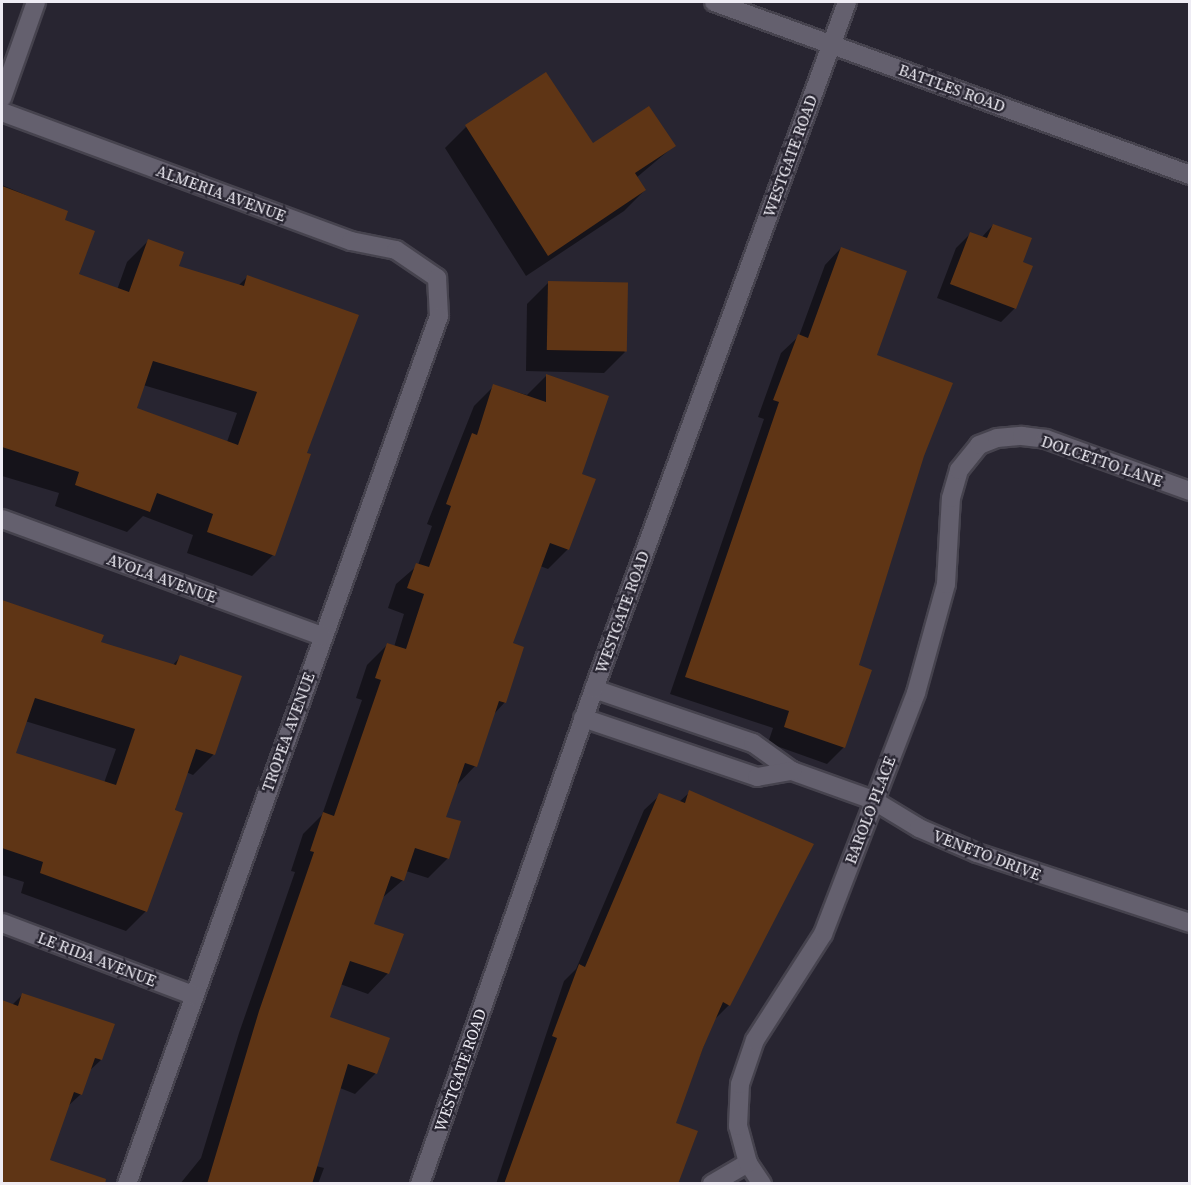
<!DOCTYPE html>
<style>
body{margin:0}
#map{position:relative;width:1191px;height:1185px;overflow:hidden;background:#282531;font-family:"Source Serif 4",serif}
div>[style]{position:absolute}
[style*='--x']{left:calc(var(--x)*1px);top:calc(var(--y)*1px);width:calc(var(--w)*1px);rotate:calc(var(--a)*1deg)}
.shadow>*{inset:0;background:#0007}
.building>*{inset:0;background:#5f3515;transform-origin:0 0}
.roads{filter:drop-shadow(2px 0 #46434e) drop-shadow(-2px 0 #46434e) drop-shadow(0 2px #46434e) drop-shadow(0 -2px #46434e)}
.minor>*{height:18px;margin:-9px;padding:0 9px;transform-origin:9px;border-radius:9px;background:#64606e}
span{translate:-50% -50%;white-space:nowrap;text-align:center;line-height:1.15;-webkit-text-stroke:4.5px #282531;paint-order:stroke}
.street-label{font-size:16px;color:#eeecf4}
.frame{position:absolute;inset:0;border:3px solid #eeecf4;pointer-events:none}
</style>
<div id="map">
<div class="shadow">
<div style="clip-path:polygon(545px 74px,592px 145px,674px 146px,636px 178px,645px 190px,624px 211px,526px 276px,445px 148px,466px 127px)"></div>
<div style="clip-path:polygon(evenodd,2px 185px,66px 212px,63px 221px,77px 275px,117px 290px,127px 262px,148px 241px,177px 267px,238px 286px,247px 277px,305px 453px,273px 555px,252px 576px,187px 553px,193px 535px,143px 516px,127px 532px,55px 506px,59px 493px,2px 476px,2px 185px,143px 385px,237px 413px,227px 442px,136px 409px,143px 385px)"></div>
<div style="clip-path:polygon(993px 225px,1021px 263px,1015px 308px,1001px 322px,937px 298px,956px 248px,970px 234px,981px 238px)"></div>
<div style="clip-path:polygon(841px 248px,875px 356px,922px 455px,857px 666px,844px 747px,827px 764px,768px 743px,773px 728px,670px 694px,764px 419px,758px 417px,781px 353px,799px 336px,825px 265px)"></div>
<div style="clip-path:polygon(548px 283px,625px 352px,604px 373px,526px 371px,527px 304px)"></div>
<div style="clip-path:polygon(546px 376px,580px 475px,568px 549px,548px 569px,540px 566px,511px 644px,505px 702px,494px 714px,475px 766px,455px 787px,445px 818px,448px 858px,428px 878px,406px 871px,403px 880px,381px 899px,372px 925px,388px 973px,368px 994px,340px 984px,328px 1018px,388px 1039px,375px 1074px,355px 1094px,340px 1088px,316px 1166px,324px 1168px,318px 1184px,180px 1184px,201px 1158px,239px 1033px,295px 872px,291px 871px,303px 834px,322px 815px,362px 700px,356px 698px,367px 665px,387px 645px,394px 647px,404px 614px,388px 608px,396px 584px,418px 565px,432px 526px,427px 524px,474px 406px,494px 386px,527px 395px)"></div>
<div style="clip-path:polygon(evenodd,2px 604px,102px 636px,99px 643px,172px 666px,180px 657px,240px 677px,213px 755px,193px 775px,186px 772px,146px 911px,126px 931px,21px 893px,24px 882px,2px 875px,2px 604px,25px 721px,116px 749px,104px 783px,14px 754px,25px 721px)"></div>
<div style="clip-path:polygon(690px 792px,812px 845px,729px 1005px,713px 1021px,674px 1124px,675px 1184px,496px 1184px,564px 981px,576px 969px,644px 810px,660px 795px,679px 802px)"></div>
<div style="clip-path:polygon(23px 994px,101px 1060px,88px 1072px,81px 1094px,67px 1107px,49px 1161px,51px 1184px,2px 1184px,2px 1002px,12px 1005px)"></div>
</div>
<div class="building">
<div style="clip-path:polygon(546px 72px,593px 143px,649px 106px,676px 146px,635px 173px,646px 190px,548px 256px,465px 125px)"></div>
<div style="clip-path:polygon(evenodd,2px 186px,68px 211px,65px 220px,95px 231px,79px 274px,129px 292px,148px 239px,184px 252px,179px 266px,244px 286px,247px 275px,359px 315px,307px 453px,311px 454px,275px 556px,207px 532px,213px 514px,157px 493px,150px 512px,75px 485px,79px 472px,2px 447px,2px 186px,153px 361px,257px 392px,238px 445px,137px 408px,153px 361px)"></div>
<div style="clip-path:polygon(993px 224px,1032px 238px,1023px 262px,1033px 266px,1016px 309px,950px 284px,970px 232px,987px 238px)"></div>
<div style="clip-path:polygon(841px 247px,907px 271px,877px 355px,953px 383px,924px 456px,859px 665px,872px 670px,845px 748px,784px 727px,789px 711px,685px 677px,779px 402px,773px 400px,798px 334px,808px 338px)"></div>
<div style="left:548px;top:281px;width:80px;height:69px;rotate:1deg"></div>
<div style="clip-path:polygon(546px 374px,609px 396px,582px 474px,596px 479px,569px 550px,550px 543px,513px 643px,524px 647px,506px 703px,499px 701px,477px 767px,465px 763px,446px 817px,461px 821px,449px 859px,415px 848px,404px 881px,391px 876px,374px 924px,404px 934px,389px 974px,350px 961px,330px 1017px,390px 1038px,377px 1074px,348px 1064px,312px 1184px,207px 1184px,259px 1011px,314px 852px,310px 851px,323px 812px,334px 816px,381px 680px,375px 678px,387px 643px,406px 649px,424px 594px,407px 588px,416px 563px,429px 567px,451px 506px,446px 504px,472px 433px,477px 435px,493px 384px,546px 402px)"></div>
<div style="clip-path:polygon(evenodd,2px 600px,104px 635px,101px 642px,176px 665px,180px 655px,242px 676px,215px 755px,196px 749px,175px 810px,183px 813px,147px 912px,40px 873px,43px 862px,2px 848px,2px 600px,35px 698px,135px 729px,116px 785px,16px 753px,35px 698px)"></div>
<div style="clip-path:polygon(689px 790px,814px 844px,730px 1006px,723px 1002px,703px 1048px,676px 1123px,698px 1131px,678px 1184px,504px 1184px,557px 1038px,552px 1036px,579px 964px,585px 967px,659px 793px,685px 803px)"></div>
<div style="clip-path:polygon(22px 993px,115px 1024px,102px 1060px,95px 1058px,82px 1095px,74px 1092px,50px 1160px,106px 1179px,105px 1184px,2px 1184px,2px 1000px,18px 1006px)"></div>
</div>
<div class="roads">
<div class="minor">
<div style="--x:714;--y:2;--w:506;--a:19.97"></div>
<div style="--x:2;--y:98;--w:102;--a:-70.5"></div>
<div style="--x:2;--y:112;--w:372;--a:20.3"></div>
<div style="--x:351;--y:241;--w:46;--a:11.3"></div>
<div style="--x:396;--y:250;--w:50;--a:34.3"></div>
<div style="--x:437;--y:278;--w:38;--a:87"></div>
<div style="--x:439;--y:316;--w:922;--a:109.77"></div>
<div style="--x:2;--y:519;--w:341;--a:20.1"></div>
<div style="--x:594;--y:689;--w:168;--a:18.8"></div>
<div style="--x:753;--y:743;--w:48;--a:35.7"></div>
<div style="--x:792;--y:771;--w:86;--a:19.7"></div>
<div style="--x:873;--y:800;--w:54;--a:31.3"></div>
<div style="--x:919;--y:828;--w:63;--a:23.3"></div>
<div style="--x:977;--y:853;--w:224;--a:18.2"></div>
<div style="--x:583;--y:718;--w:184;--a:18.7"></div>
<div style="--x:757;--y:777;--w:36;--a:-10"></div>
<div style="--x:2;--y:923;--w:204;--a:20.7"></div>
<div style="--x:420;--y:1184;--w:525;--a:-70.63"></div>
<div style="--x:594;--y:689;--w:732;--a:-69.78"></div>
<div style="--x:712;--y:1184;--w:42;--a:-30.3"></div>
<div style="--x:762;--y:1184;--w:25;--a:-124"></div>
<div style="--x:748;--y:1163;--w:38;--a:-105"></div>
<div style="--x:738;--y:1126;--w:42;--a:-87.3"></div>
<div style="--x:740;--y:1084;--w:46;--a:-71.2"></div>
<div style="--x:755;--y:1040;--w:126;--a:-57.3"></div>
<div style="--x:823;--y:934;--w:258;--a:-68.9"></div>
<div style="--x:916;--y:693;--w:113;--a:-74.6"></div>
<div style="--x:946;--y:584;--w:86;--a:-86.7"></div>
<div style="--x:951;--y:498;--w:29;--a:-74"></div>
<div style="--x:959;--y:470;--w:32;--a:-51"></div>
<div style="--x:979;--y:445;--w:19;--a:-21"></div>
<div style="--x:997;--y:438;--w:25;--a:-5"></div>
<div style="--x:1022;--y:436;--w:24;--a:7"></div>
<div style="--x:1046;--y:439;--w:153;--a:19.9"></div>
</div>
</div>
<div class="street-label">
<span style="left:952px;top:88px;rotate:20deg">BATTLES ROAD</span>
<span style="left:790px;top:156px;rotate:-70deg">WESTGATE ROAD</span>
<span style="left:221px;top:193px;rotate:20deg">ALMERIA AVENUE</span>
<span style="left:1102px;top:461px;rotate:19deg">DOLCETTO LANE</span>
<span style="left:162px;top:578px;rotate:20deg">AVOLA AVENUE</span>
<span style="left:622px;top:612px;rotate:-70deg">WESTGATE ROAD</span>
<span style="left:288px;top:732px;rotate:-70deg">TROPEA AVENUE</span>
<span style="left:870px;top:810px;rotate:-69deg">BAROLO PLACE</span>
<span style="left:987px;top:855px;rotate:21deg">VENETO DRIVE</span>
<span style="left:97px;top:959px;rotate:21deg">LE RIDA AVENUE</span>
<span style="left:460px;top:1070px;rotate:-71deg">WESTGATE ROAD</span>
</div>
<div class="frame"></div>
</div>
